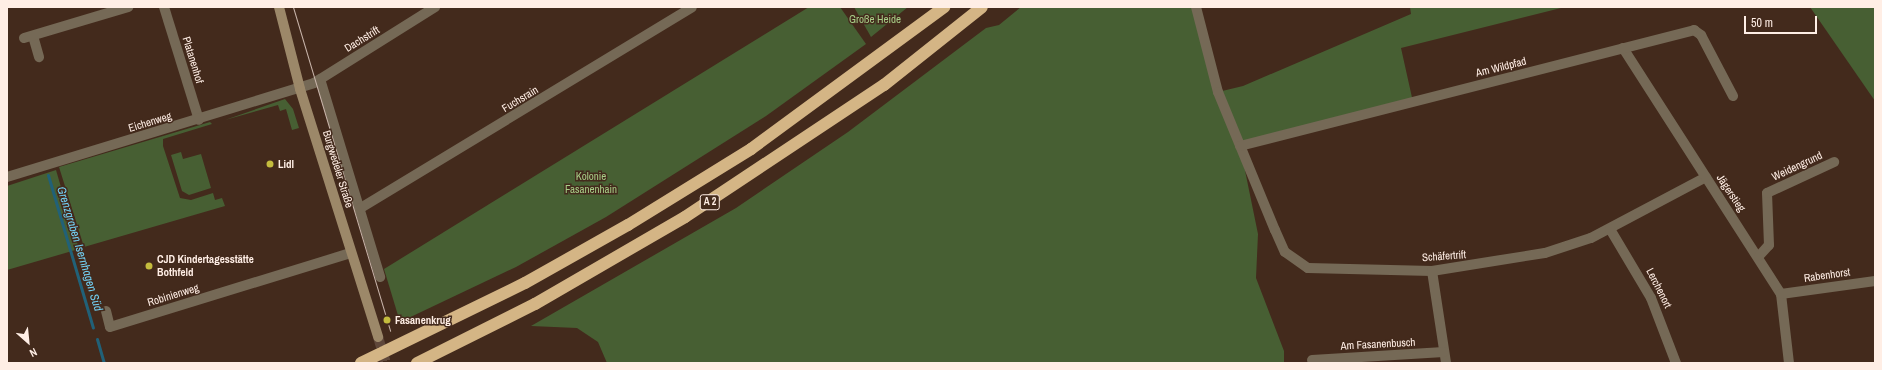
<!DOCTYPE html>
<meta charset="utf-8">
<style>
body{margin:0}
#map{position:relative;width:1882px;height:370px;overflow:hidden;background:#432a1c;font-family:"Archivo Narrow",sans-serif}
div>[style]{position:absolute}
[style*='--x']{left:calc(var(--x)*1px);top:calc(var(--y)*1px);width:calc(var(--w)*1px);rotate:calc(var(--a)*1deg)}
.green>*{inset:0;background:#475f33}
.stream>*{height:3px;margin:-1.5px;padding:0 1.5px;transform-origin:1.5px;border-radius:1.5px;background:#216178}
.secondary-tunnel>*{height:10px;margin-top:-5px;transform-origin:0;background:repeating-linear-gradient(90deg,#5f473a 0 10px,transparent 0 15px)}
.street>*{height:10px;margin:-5px;padding:0 5px;transform-origin:5px;border-radius:5px;background:#756956}
.secondary>*{height:10px;margin:-5px;padding:0 5px;transform-origin:5px;border-radius:5px;background:#9c8869}
.highway>*{height:12px;margin:-6px;padding:0 6px;transform-origin:6px;border-radius:6px;background:#d4b585}
.tram>*{height:1px;margin:-0.5px;padding:0 0.5px;transform-origin:0.5px;border-radius:0.5px;background:#c8b4aa}
.dots>*{width:11px;height:11px;translate:-50% -50%;box-sizing:border-box;border:2px solid #432a1c;border-radius:50%}
span{translate:-50% -50%;white-space:nowrap;text-align:center;line-height:1.15;-webkit-text-stroke:3px #432a1c;paint-order:stroke}
.shield-label span{padding:1px 3px;background:#432a1c;border:1px solid;border-radius:3px;-webkit-text-stroke-width:0}
.shield-label{font-size:10px;color:#ffeee5;font-weight:700}
.park-label{font-size:11px;color:#a7cd87}
.street-label{font-size:11px;color:#ffeee5}
.poi-label{font-size:11px;color:#ffeee5;font-weight:700}
.left{translate:0 -50%;text-align:left}
.water-label{font-size:12px;color:#72d1f5;font-style:italic}
.frame{position:absolute;inset:0;border:8px solid #ffeee5;pointer-events:none}
.north{position:absolute;left:8px;top:322px;width:40px;height:40px;-webkit-text-stroke:3px #432a1c;paint-order:stroke;rotate:153deg;font-size:11px;font-weight:700;line-height:16px;text-align:center;color:#ffeee5}
.north::after{content:'';display:block;margin:auto;width:14px;height:18px;background:#ffeee5;clip-path:polygon(50% 0,100% 100%,50% 72%,0 100%)}
.scale{position:absolute;left:1744px;top:16px;width:73px;height:18px;box-sizing:border-box;border:2px solid #ffeee5;border-top:0;padding-left:5px;font-size:12px;line-height:14px;white-space:nowrap;color:#ffeee5;-webkit-text-stroke:3px #432a1c;paint-order:stroke}
</style>
<div id="map">
<div class="green">
<div style="clip-path:polygon(809px 7px,840px 7px,866px 44px,766px 116px,606px 217px,516px 267px,400px 322px,384px 269px)"></div>
<div style="clip-path:polygon(854px 7px,908px 7px,871px 37px)"></div>
<div style="clip-path:polygon(1021px 7px,1196px 7px,1218px 92px,1243px 86px,1411px 14px,1410px 7px,1565px 7px,1401px 48px,1413px 102px,1240px 146px,1258px 234px,1256px 278px,1284px 351px,1284px 363px,607px 363px,598px 342px,577px 328px,531px 326px,736px 208px,848px 132px,986px 28px,999px 25px)"></div>
<div style="clip-path:polygon(1810px 7px,1875px 7px,1875px 101px)"></div>
<div style="clip-path:polygon(285px 99px,293px 109px,299px 128px,292px 130px,286px 109px,280px 111px,278px 105px,225px 120px)"></div>
<div style="clip-path:polygon(210px 122px,212px 124px,163px 139px,163px 146px,180px 198px,191px 200px,213px 193px,215px 200px,222px 198px,225px 206px,84px 247px,59px 167px)"></div>
<div style="clip-path:polygon(181px 152px,183px 159px,201px 154px,211px 188px,189px 195px,182px 191px,171px 155px)"></div>
<div style="clip-path:polygon(56px 170px,79px 249px,7px 270px,7px 186px)"></div>
</div>
<div class="stream">
<div style="--x:48;--y:175;--w:159;--a:73.6"></div>
<div style="--x:97;--y:339;--w:25;--a:74"></div>
</div>
<div class="secondary-tunnel">
<div style="--x:378;--y:337;--w:27;--a:73"></div>
</div>
<div class="street">
<div style="--x:164;--y:7;--w:118;--a:72.8"></div>
<div style="--x:1196;--y:7;--w:88;--a:75.5"></div>
<div style="--x:1218;--y:92;--w:149;--a:67.6"></div>
<div style="--x:1275;--y:230;--w:24;--a:66"></div>
<div style="--x:1285;--y:252;--w:28;--a:35"></div>
<div style="--x:1308;--y:268;--w:124;--a:1.4"></div>
<div style="--x:1432;--y:271;--w:114;--a:-9.1"></div>
<div style="--x:1545;--y:253;--w:48;--a:-18.1"></div>
<div style="--x:1591;--y:238;--w:130;--a:-27.9"></div>
<div style="--x:33;--y:36;--w:22;--a:74"></div>
<div style="--x:24;--y:38;--w:109;--a:-16.6"></div>
<div style="--x:1623;--y:48;--w:292;--a:57.3"></div>
<div style="--x:1781;--y:294;--w:69;--a:83.4"></div>
<div style="--x:320;--y:79;--w:207;--a:73.1"></div>
<div style="--x:1240;--y:146;--w:469;--a:-14.3"></div>
<div style="--x:1694;--y:30;--w:9;--a:36"></div>
<div style="--x:1701;--y:35;--w:69;--a:62.3"></div>
<div style="--x:7;--y:177;--w:321;--a:-17"></div>
<div style="--x:314;--y:83;--w:143;--a:-32.1"></div>
<div style="--x:359;--y:209;--w:389;--a:-31.2"></div>
<div style="--x:1610;--y:229;--w:80;--a:59.3"></div>
<div style="--x:1651;--y:298;--w:70;--a:69"></div>
<div style="--x:1759;--y:256;--w:15;--a:-48"></div>
<div style="--x:1769;--y:245;--w:52;--a:-92.2"></div>
<div style="--x:1767;--y:193;--w:74;--a:-24.8"></div>
<div style="--x:1432;--y:271;--w:93;--a:81.3"></div>
<div style="--x:1781;--y:294;--w:95;--a:-7.9"></div>
<div style="--x:106;--y:311;--w:16;--a:76"></div>
<div style="--x:110;--y:327;--w:252;--a:-17.1"></div>
<div style="--x:1312;--y:360;--w:132;--a:-3.5"></div>
</div>
<div class="secondary">
<div style="--x:279;--y:7;--w:85;--a:75.6"></div>
<div style="--x:300;--y:89;--w:260;--a:72.5"></div>
</div>
<div class="highway">
<div style="--x:361;--y:363;--w:182;--a:-26"></div>
<div style="--x:525;--y:283;--w:118;--a:-29.4"></div>
<div style="--x:628;--y:225;--w:145;--a:-31.7"></div>
<div style="--x:751;--y:149;--w:240;--a:-36.3"></div>
<div style="--x:417;--y:363;--w:132;--a:-26.6"></div>
<div style="--x:535;--y:304;--w:173;--a:-30.1"></div>
<div style="--x:685;--y:217;--w:239;--a:-33.6"></div>
<div style="--x:884;--y:85;--w:125;--a:-38.5"></div>
</div>
<div class="tram">
<div style="--x:293;--y:7;--w:338;--a:73.3"></div>
</div>
<div class="dots">
<div style="left:270px;top:164px;background:#c4bc3e"></div>
<div style="left:149px;top:266px;background:#c4bc3e"></div>
<div style="left:387px;top:320px;background:#c4bc3e"></div>
</div>
<div class="shield-label">
<span style="left:710px;top:202px">A 2</span>
</div>
<div class="park-label">
<span style="left:875px;top:19px">Große Heide</span>
<span style="left:591px;top:183px">Kolonie<br>Fasanenhain</span>
</div>
<div class="street-label">
<span style="left:362px;top:39px;rotate:-32deg">Dachstrift</span>
<span style="left:193px;top:60px;rotate:73deg">Platanenhof</span>
<span style="left:1501px;top:67px;rotate:-14deg">Am Wildpfad</span>
<span style="left:520px;top:99px;rotate:-31deg">Fuchsrain</span>
<span style="left:150px;top:122px;rotate:-17deg">Eichenweg</span>
<span style="left:1797px;top:166px;rotate:-25deg">Weidengrund</span>
<span style="left:338px;top:169px;rotate:73deg">Burgwedeler Straße</span>
<span style="left:1731px;top:193px;rotate:56deg">Jägerstieg</span>
<span style="left:1444px;top:256px;rotate:-4deg">Schäfertrift</span>
<span style="left:1827px;top:275px;rotate:-8deg">Rabenhorst</span>
<span style="left:1659px;top:288px;rotate:63deg">Lerchenort</span>
<span style="left:173px;top:295px;rotate:-17deg">Robinienweg</span>
<span style="left:1378px;top:344px;rotate:-3deg">Am Fasanenbusch</span>
</div>
<div class="poi-label">
<span class="left" style="left:278px;top:164px">Lidl</span>
<span class="left" style="left:157px;top:266px">CJD Kindertagesstätte<br>Bothfeld</span>
<span class="left" style="left:395px;top:320px">Fasanenkrug</span>
</div>
<div class="water-label">
<span style="left:79px;top:249px;rotate:73deg">Grenzgraben Isernhagen Süd</span>
</div>
<div class="frame"></div>
<div class="north">N</div>
<div class="scale">50 m</div>
</div>
